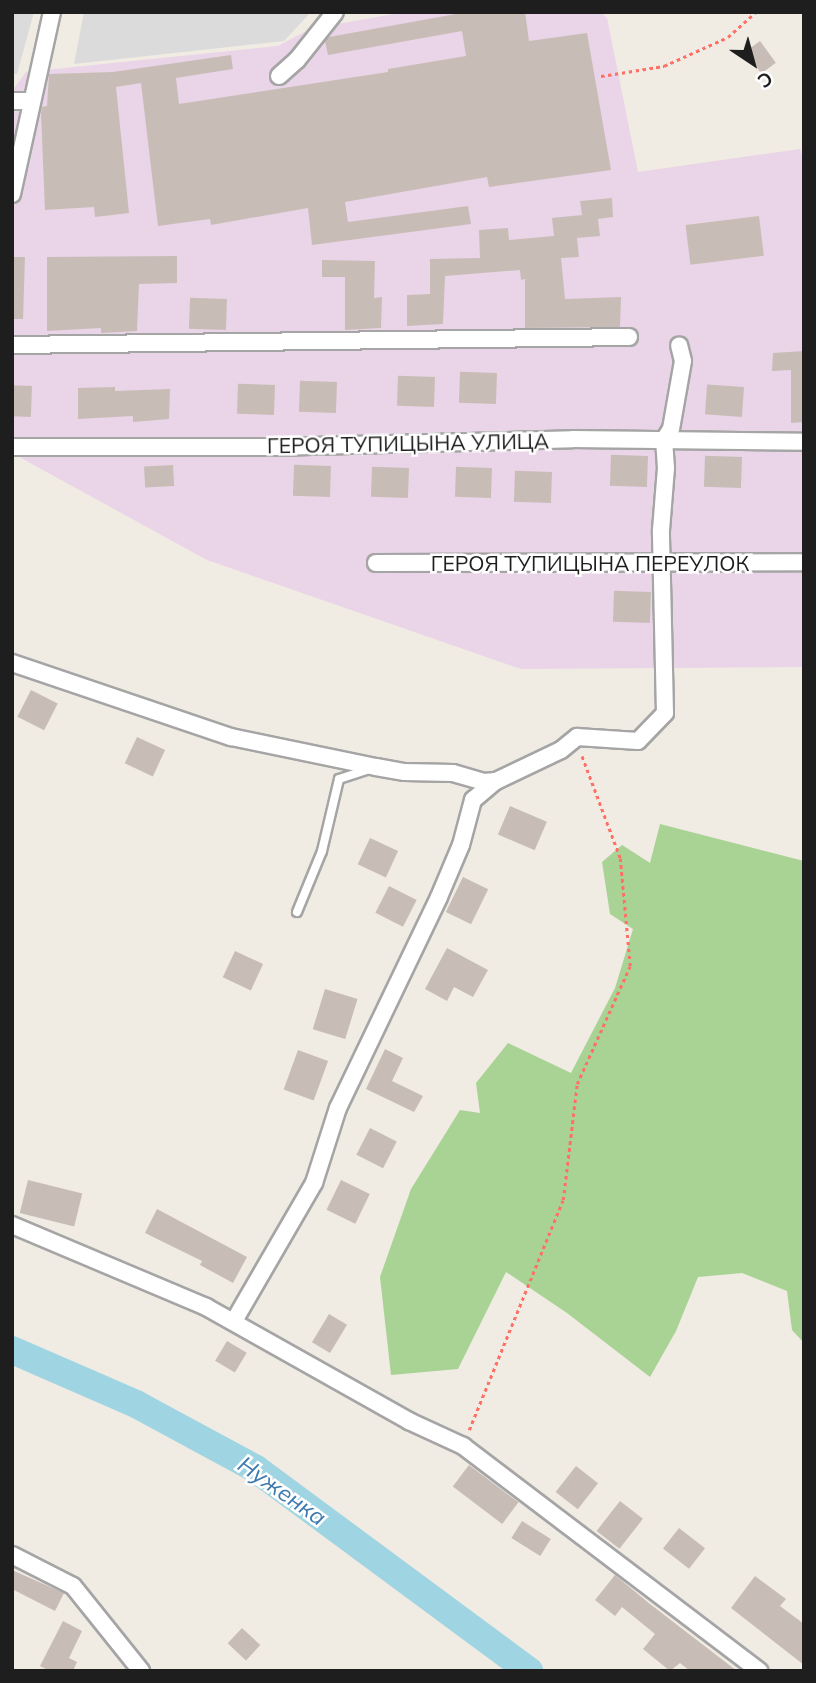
<!DOCTYPE html>
<meta charset="utf-8">
<style>
body{margin:0}
#map{position:relative;width:816px;height:1683px;overflow:hidden;background:#f0ebe3;font-family:Mulish,sans-serif}
div>[style]{position:absolute}
[style*='--x']{left:calc(var(--x)*1px);top:calc(var(--y)*1px);width:calc(var(--w)*1px);rotate:calc(var(--a)*1deg)}
.residential>*{inset:0;background:#dcdbdb}
.industrial>*{inset:0;background:#ead4e7}
.forest>*{inset:0;background:#a9d394}
.river>*{height:28px;margin:-14px;padding:0 14px;transform-origin:14px;border-radius:14px;background:#9fd5e2}
.building>*{inset:0;background:#c8bdb6;transform-origin:0 0}
.path>*{height:2.5px;margin-top:-1.25px;transform-origin:0;background:repeating-linear-gradient(90deg,#ff6f65 0 3.5px,transparent 0 7px)}
.roads{filter:drop-shadow(2px 0 #a5a5a5) drop-shadow(-2px 0 #a5a5a5) drop-shadow(0 2px #a5a5a5) drop-shadow(0 -2px #a5a5a5)}
.lane>*{height:8px;margin:-4px;padding:0 4px;transform-origin:4px;border-radius:4px;background:#fff}
.street>*{height:16px;margin:-8px;padding:0 8px;transform-origin:8px;border-radius:8px;background:#fff}
span{translate:-50% -50%;white-space:nowrap;text-align:center;line-height:1.15;-webkit-text-stroke:5px #fff;paint-order:stroke}
.street-label{font-size:21px;color:#1e1e1e}
.water-label{font-size:23px;color:#3f7aaf;font-style:italic}
.frame{position:absolute;inset:0;border:14px solid #1e1e1e;pointer-events:none}
.north{position:absolute;left:718px;top:28px;width:70px;height:70px;-webkit-text-stroke:5px #fff;paint-order:stroke;rotate:144deg;font-size:19px;font-weight:700;line-height:28px;text-align:center;color:#1e1e1e}
.north::after{content:'';display:block;margin:auto;width:24px;height:32px;background:#1e1e1e;clip-path:polygon(50% 0,100% 100%,50% 72%,0 100%)}
</style>
<div id="map">
<div class="residential">
<div style="clip-path:polygon(12px 12px,34px 12px,17px 74px,12px 74px)"></div>
<div style="clip-path:polygon(84px 12px,311px 12px,284px 41px,74px 64px)"></div>
</div>
<div class="industrial">
<div style="clip-path:polygon(405px 12px,601px 12px,607px 18px,638px 172px,800px 149px,804px 162px,804px 667px,521px 669px,207px 560px,12px 453px,12px 91px,26px 72px,278px 46px,310px 29px)"></div>
</div>
<div class="forest">
<div style="clip-path:polygon(660px 824px,804px 861px,804px 1343px,792px 1330px,787px 1291px,742px 1273px,698px 1277px,676px 1331px,650px 1377px,567px 1313px,506px 1272px,458px 1369px,391px 1375px,380px 1277px,411px 1189px,460px 1110px,480px 1113px,476px 1083px,508px 1043px,571px 1073px,615px 988px,633px 929px,610px 914px,602px 862px,622px 845px,650px 863px)"></div>
</div>
<div class="river">
<div style="--x:12;--y:1350;--w:135;--a:23.5"></div>
<div style="--x:136;--y:1404;--w:136;--a:28.4"></div>
<div style="--x:256;--y:1469;--w:340;--a:36.5"></div>
</div>
<div class="building">
<div style="clip-path:polygon(467px 12px,525px 12px,529px 41px,587px 33px,611px 170px,489px 187px,487px 177px,345px 202px,348px 222px,468px 206px,471px 224px,312px 245px,308px 208px,211px 225px,210px 219px,158px 226px,141px 83px,116px 87px,129px 213px,95px 217px,94px 207px,45px 210px,41px 113px,42px 107px,47px 106px,49px 74px,113px 72px,231px 55px,233px 69px,176px 78px,179px 104px,388px 72px,388px 69px,466px 56px,462px 31px,328px 55px,325px 41px,329px 37px)"></div>
<div style="left:760px;top:41px;width:27px;height:18px;rotate:54deg"></div>
<div style="clip-path:polygon(612px 198px,613px 217px,598px 219px,600px 236px,577px 238px,579px 257px,561px 258px,565px 299px,621px 297px,620px 327px,525px 328px,525px 279px,521px 280px,520px 270px,445px 276px,443px 324px,407px 326px,407px 295px,430px 294px,430px 259px,480px 258px,479px 230px,508px 228px,509px 240px,554px 236px,552px 218px,582px 215px,580px 201px)"></div>
<div style="left:759px;top:216px;width:40px;height:74px;rotate:83deg"></div>
<div style="clip-path:polygon(177px 256px,177px 283px,139px 284px,137px 331px,101px 333px,101px 328px,47px 331px,47px 257px)"></div>
<div style="clip-path:polygon(12px 257px,25px 257px,23px 319px,12px 319px)"></div>
<div style="clip-path:polygon(322px 260px,375px 261px,374px 298px,382px 297px,381px 328px,345px 330px,345px 277px,322px 277px)"></div>
<div style="left:227px;top:299px;width:31px;height:37px;rotate:92deg"></div>
<div style="clip-path:polygon(804px 351px,804px 422px,791px 423px,791px 370px,772px 371px,773px 353px)"></div>
<div style="left:497px;top:373px;width:31px;height:37px;rotate:92deg"></div>
<div style="left:435px;top:377px;width:30px;height:37px;rotate:92deg"></div>
<div style="left:337px;top:382px;width:31px;height:37px;rotate:92deg"></div>
<div style="left:275px;top:385px;width:30px;height:37px;rotate:92deg"></div>
<div style="left:32px;top:386px;width:31px;height:20px;rotate:92deg"></div>
<div style="clip-path:polygon(115px 387px,115px 391px,170px 389px,169px 419px,133px 422px,133px 416px,78px 419px,78px 388px)"></div>
<div style="left:744px;top:387px;width:30px;height:37px;rotate:94deg"></div>
<div style="left:648px;top:456px;width:31px;height:37px;rotate:92deg"></div>
<div style="left:742px;top:457px;width:31px;height:37px;rotate:92deg"></div>
<div style="left:173px;top:465px;width:21px;height:29px;rotate:87deg"></div>
<div style="left:331px;top:466px;width:31px;height:37px;rotate:92deg"></div>
<div style="left:409px;top:468px;width:30px;height:37px;rotate:92deg"></div>
<div style="left:492px;top:468px;width:30px;height:36px;rotate:92deg"></div>
<div style="left:552px;top:472px;width:31px;height:37px;rotate:92deg"></div>
<div style="left:651px;top:592px;width:31px;height:37px;rotate:92deg"></div>
<div style="left:31px;top:690px;width:30px;height:30px;rotate:27deg"></div>
<div style="left:137px;top:737px;width:31px;height:29px;rotate:25deg"></div>
<div style="left:510px;top:806px;width:40px;height:31px;rotate:23deg"></div>
<div style="left:370px;top:838px;width:31px;height:29px;rotate:25deg"></div>
<div style="left:463px;top:877px;width:28px;height:39px;rotate:26deg"></div>
<div style="left:389px;top:886px;width:31px;height:30px;rotate:27deg"></div>
<div style="clip-path:polygon(447px 948px,488px 970px,473px 997px,454px 987px,447px 1001px,425px 989px)"></div>
<div style="left:235px;top:951px;width:31px;height:29px;rotate:25deg"></div>
<div style="left:325px;top:989px;width:34px;height:42px;rotate:17deg"></div>
<div style="clip-path:polygon(385px 1049px,403px 1058px,392px 1081px,423px 1096px,414px 1112px,366px 1089px)"></div>
<div style="left:298px;top:1050px;width:32px;height:42px;rotate:20deg"></div>
<div style="left:370px;top:1128px;width:30px;height:30px;rotate:27deg"></div>
<div style="left:28px;top:1180px;width:56px;height:34px;rotate:14deg"></div>
<div style="left:341px;top:1180px;width:32px;height:33px;rotate:26deg"></div>
<div style="clip-path:polygon(157px 1209px,247px 1257px,233px 1283px,200px 1265px,202px 1261px,145px 1233px)"></div>
<div style="left:329px;top:1314px;width:21px;height:33px;rotate:31deg"></div>
<div style="left:227px;top:1341px;width:23px;height:23px;rotate:31deg"></div>
<div style="left:469px;top:1465px;width:62px;height:27px;rotate:37deg"></div>
<div style="left:576px;top:1466px;width:28px;height:33px;rotate:38deg"></div>
<div style="left:620px;top:1501px;width:29px;height:38px;rotate:38deg"></div>
<div style="left:522px;top:1521px;width:34px;height:20px;rotate:32deg"></div>
<div style="left:679px;top:1528px;width:33px;height:26px;rotate:38deg"></div>
<div style="clip-path:polygon(12px 1570px,64px 1593px,55px 1611px,12px 1589px)"></div>
<div style="clip-path:polygon(615px 1575px,650px 1604px,737px 1671px,690px 1671px,680px 1663px,670px 1671px,643px 1649px,655px 1634px,622px 1607px,615px 1616px,595px 1600px)"></div>
<div style="clip-path:polygon(755px 1576px,786px 1599px,780px 1606px,804px 1624px,804px 1665px,731px 1608px)"></div>
<div style="clip-path:polygon(63px 1621px,82px 1631px,69px 1658px,77px 1662px,73px 1671px,50px 1671px,40px 1666px)"></div>
<div style="left:242px;top:1628px;width:25px;height:21px;rotate:43deg"></div>
</div>
<div class="path">
<div style="--x:601;--y:76;--w:64;--a:-9"></div>
<div style="--x:664;--y:66;--w:70;--a:-24.4"></div>
<div style="--x:728;--y:37;--w:38;--a:-42"></div>
<div style="--x:469;--y:1430;--w:248;--a:-67.8"></div>
<div style="--x:563;--y:1200;--w:117;--a:-83.1"></div>
<div style="--x:577;--y:1084;--w:129;--a:-65.8"></div>
<div style="--x:630;--y:966;--w:108;--a:-95.3"></div>
<div style="--x:620;--y:858;--w:111;--a:-110.6"></div>
</div>
<div class="roads">
<div class="lane">
<div style="--x:297;--y:912;--w:66;--a:-67.7"></div>
<div style="--x:322;--y:851;--w:74;--a:-76.7"></div>
<div style="--x:339;--y:779;--w:33;--a:-18"></div>
</div>
<div class="street">
<div style="--x:279;--y:76;--w:24;--a:-42"></div>
<div style="--x:297;--y:60;--w:61;--a:-51.6"></div>
<div style="--x:12;--y:101;--w:20;--a:0"></div>
<div style="--x:12;--y:194;--w:186;--a:-77.6"></div>
<div style="--x:12;--y:345;--w:617;--a:-0.74"></div>
<div style="--x:12;--y:447;--w:261;--a:0"></div>
<div style="--x:273;--y:447;--w:300;--a:-1.5"></div>
<div style="--x:573;--y:439;--w:231;--a:0.7"></div>
<div style="--x:376;--y:563;--w:428;--a:-0.1"></div>
<div style="--x:12;--y:663;--w:231;--a:18.7"></div>
<div style="--x:231;--y:737;--w:148;--a:11.7"></div>
<div style="--x:376;--y:767;--w:29;--a:10"></div>
<div style="--x:405;--y:772;--w:48;--a:1.2"></div>
<div style="--x:453;--y:773;--w:32;--a:16"></div>
<div style="--x:484;--y:782;--w:12;--a:-5"></div>
<div style="--x:496;--y:781;--w:72;--a:-25.5"></div>
<div style="--x:561;--y:750;--w:21;--a:-39"></div>
<div style="--x:577;--y:737;--w:61;--a:3.8"></div>
<div style="--x:638;--y:741;--w:39;--a:-46"></div>
<div style="--x:665;--y:713;--w:183;--a:-91.3"></div>
<div style="--x:661;--y:530;--w:62;--a:-85.4"></div>
<div style="--x:666;--y:468;--w:28;--a:-94"></div>
<div style="--x:664;--y:440;--w:13;--a:-58"></div>
<div style="--x:671;--y:429;--w:69;--a:-80"></div>
<div style="--x:683;--y:361;--w:16;--a:-104"></div>
<div style="--x:12;--y:1225;--w:211;--a:22.9"></div>
<div style="--x:206;--y:1307;--w:233;--a:29.3"></div>
<div style="--x:409;--y:1421;--w:60;--a:24.8"></div>
<div style="--x:463;--y:1446;--w:372;--a:37.2"></div>
<div style="--x:234;--y:1321;--w:160;--a:-59.9"></div>
<div style="--x:314;--y:1183;--w:79;--a:-72.3"></div>
<div style="--x:338;--y:1108;--w:234;--a:-64.4"></div>
<div style="--x:439;--y:897;--w:56;--a:-67.1"></div>
<div style="--x:461;--y:845;--w:47;--a:-75.1"></div>
<div style="--x:473;--y:800;--w:30;--a:-40"></div>
<div style="--x:12;--y:1555;--w:68;--a:26.9"></div>
<div style="--x:73;--y:1586;--w:109;--a:51.3"></div>
</div>
</div>
<div class="street-label">
<span style="left:408px;top:443px;rotate:-1deg">ГЕРОЯ ТУПИЦЫНА УЛИЦА</span>
<span style="left:590px;top:563px">ГЕРОЯ ТУПИЦЫНА ПЕРЕУЛОК</span>
</div>
<div class="water-label">
<span style="left:282px;top:1491px;rotate:35deg">Нуженка</span>
</div>
<div class="frame"></div>
<div class="north">С</div>
</div>
